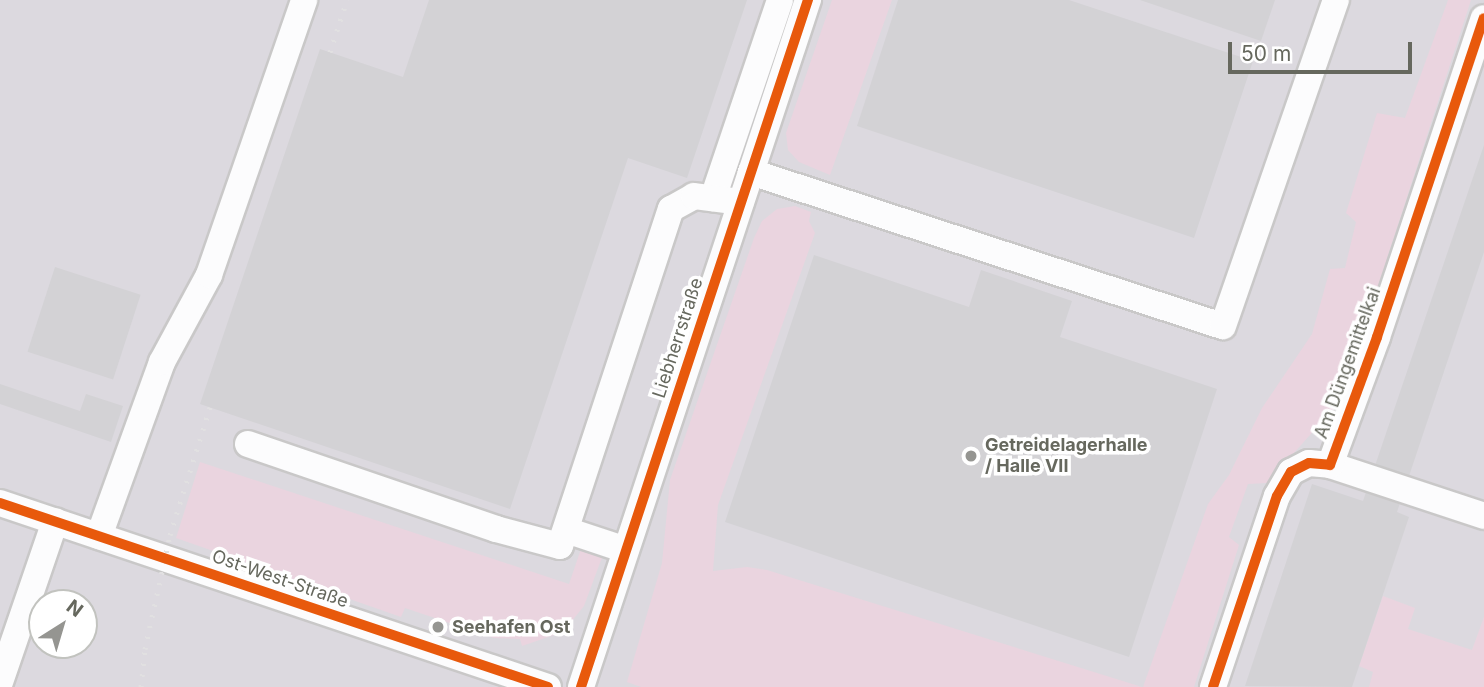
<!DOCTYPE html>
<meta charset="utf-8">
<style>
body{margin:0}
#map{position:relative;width:1484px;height:687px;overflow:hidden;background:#ece9ef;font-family:Inter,sans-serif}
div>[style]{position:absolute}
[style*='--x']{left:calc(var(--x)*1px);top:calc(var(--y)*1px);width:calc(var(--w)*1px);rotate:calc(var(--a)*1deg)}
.industrial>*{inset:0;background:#dcd9df}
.green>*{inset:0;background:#ead4df}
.building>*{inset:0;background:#d3d2d5;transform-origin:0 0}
.roads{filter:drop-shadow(2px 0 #c9c8c8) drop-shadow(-2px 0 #c9c8c8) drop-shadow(0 2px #c9c8c8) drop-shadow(0 -2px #c9c8c8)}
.minor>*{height:26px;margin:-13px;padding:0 13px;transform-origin:13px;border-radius:13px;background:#fcfcfd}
.rail>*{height:5px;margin-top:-2.5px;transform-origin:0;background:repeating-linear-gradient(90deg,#e1e0e1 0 2px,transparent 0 11px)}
.cycleway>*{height:10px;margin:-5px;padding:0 5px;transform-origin:5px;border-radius:5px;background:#e8590c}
.dots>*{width:19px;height:19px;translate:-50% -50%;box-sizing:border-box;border:4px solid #fff;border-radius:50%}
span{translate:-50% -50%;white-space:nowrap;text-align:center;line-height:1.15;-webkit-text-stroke:7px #fff;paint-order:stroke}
.street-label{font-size:18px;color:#66685e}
.poi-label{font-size:18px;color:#66685e;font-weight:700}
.left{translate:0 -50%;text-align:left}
.north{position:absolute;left:28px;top:589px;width:70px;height:70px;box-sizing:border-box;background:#fff;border:2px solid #c2c3bf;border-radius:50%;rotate:37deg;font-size:19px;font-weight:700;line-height:28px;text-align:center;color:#66685e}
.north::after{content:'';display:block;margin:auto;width:24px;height:32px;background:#959591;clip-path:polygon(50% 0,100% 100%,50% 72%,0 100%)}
.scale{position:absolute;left:1228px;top:42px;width:184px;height:32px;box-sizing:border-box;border:4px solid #66685e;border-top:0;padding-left:9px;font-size:21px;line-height:24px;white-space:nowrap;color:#66685e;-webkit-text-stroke:5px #fff;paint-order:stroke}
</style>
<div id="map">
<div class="industrial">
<div style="clip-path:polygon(evenodd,0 0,1484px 0,1484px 687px,0 687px,0 0,42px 603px,84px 603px,84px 645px,42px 645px,42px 603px)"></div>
</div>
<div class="green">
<div style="clip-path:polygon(832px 0,892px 0,830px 175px,799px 162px,788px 150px,786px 133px)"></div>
<div style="clip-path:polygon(1448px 0,1471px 0,1348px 379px,1335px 407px,1267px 483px,1248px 484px,1229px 537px,1239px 545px,1194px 687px,1143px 687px,1208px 504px,1229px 475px,1262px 408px,1312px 334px,1330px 269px,1345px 268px,1356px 222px,1346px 213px,1377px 113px,1405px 118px)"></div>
<div style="clip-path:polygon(795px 206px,811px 212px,809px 221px,815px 233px,718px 505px,713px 571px,747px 567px,767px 570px,1142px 687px,641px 687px,627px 682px,662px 563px,670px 480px,754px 238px,762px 221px,777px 209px)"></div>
<div style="clip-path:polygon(200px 462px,569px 584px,582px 546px,604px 552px,584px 606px,571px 622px,554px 635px,522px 646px,520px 639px,494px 638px,405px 608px,401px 617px,176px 538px)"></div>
<div style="clip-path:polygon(1383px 596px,1415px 608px,1408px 629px,1472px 650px,1484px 617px,1484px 687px,1369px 687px,1373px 672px,1359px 666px)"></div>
</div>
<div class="building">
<div style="clip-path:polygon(429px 0,747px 0,687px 178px,628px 158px,510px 509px,200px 404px,320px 49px,403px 77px)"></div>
<div style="clip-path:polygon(898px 0,1069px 0,1253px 61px,1194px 238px,857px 126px)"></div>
<div style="clip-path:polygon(1140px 0,1275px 0,1261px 41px)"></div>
<div style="clip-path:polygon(1484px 145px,1484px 252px,1397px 512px,1409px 517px,1352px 687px,1245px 686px,1312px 484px,1363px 501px)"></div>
<div style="clip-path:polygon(814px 255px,969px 307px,981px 270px,1072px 301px,1060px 337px,1217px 389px,1129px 657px,725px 522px)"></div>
<div style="left:55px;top:267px;width:90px;height:89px;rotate:18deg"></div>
<div style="clip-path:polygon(0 384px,80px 411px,86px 394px,123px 406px,111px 442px,0 404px)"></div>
</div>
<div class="roads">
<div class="minor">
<div style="--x:751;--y:172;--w:496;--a:18.1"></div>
<div style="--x:1223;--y:326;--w:345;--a:-70.9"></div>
<div style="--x:713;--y:198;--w:209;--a:-71.3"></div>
<div style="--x:248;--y:444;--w:262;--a:18.9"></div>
<div style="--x:496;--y:529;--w:66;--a:14.9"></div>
<div style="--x:560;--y:546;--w:355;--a:-71.8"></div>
<div style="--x:671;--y:209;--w:26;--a:-29"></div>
<div style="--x:694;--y:196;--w:47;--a:7.3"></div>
<div style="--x:1330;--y:465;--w:162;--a:18.3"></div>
<div style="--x:0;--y:503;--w:578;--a:18.56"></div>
<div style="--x:566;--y:530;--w:63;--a:18.4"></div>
<div style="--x:99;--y:536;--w:185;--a:-70.1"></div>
<div style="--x:162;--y:362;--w:99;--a:-61.6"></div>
<div style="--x:209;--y:275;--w:291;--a:-70.9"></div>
<div style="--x:0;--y:682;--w:170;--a:-71.1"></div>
<div style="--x:581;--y:687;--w:724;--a:-71.72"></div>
<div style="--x:1213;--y:687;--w:201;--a:-71.5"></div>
<div style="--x:1277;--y:496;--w:28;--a:-60"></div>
<div style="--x:1291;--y:472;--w:20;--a:-27"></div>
<div style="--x:1309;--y:463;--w:21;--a:5"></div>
<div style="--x:1330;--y:465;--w:136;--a:-69.8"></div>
<div style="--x:1377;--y:337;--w:336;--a:-71.5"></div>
</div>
</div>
<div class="rail">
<div style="--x:330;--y:52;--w:55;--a:-71.9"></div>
<div style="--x:141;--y:687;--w:38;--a:-84"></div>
<div style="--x:145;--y:649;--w:117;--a:-77.6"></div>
<div style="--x:170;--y:535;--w:134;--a:-72.6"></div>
</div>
<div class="cycleway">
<div style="--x:0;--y:503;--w:578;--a:18.56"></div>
<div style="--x:581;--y:687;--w:724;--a:-71.72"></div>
<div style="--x:1213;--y:687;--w:201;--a:-71.5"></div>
<div style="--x:1277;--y:496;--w:28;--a:-60"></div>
<div style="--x:1291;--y:472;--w:20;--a:-27"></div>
<div style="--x:1309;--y:463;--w:21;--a:5"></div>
<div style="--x:1330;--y:465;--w:136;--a:-69.8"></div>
<div style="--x:1377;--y:337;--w:336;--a:-71.5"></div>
</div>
<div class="dots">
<div style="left:971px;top:456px;background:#959591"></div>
<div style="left:438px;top:627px;background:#959591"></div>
</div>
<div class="street-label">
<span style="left:678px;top:338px;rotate:-72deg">Liebherrstraße</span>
<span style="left:1348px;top:363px;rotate:-70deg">Am Düngemittelkai</span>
<span style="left:280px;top:579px;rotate:19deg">Ost-West-Straße</span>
</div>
<div class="poi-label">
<span class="left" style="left:985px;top:456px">Getreidelagerhalle<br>/ Halle VII</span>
<span class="left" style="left:452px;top:627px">Seehafen Ost</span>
</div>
<div class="north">N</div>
<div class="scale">50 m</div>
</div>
